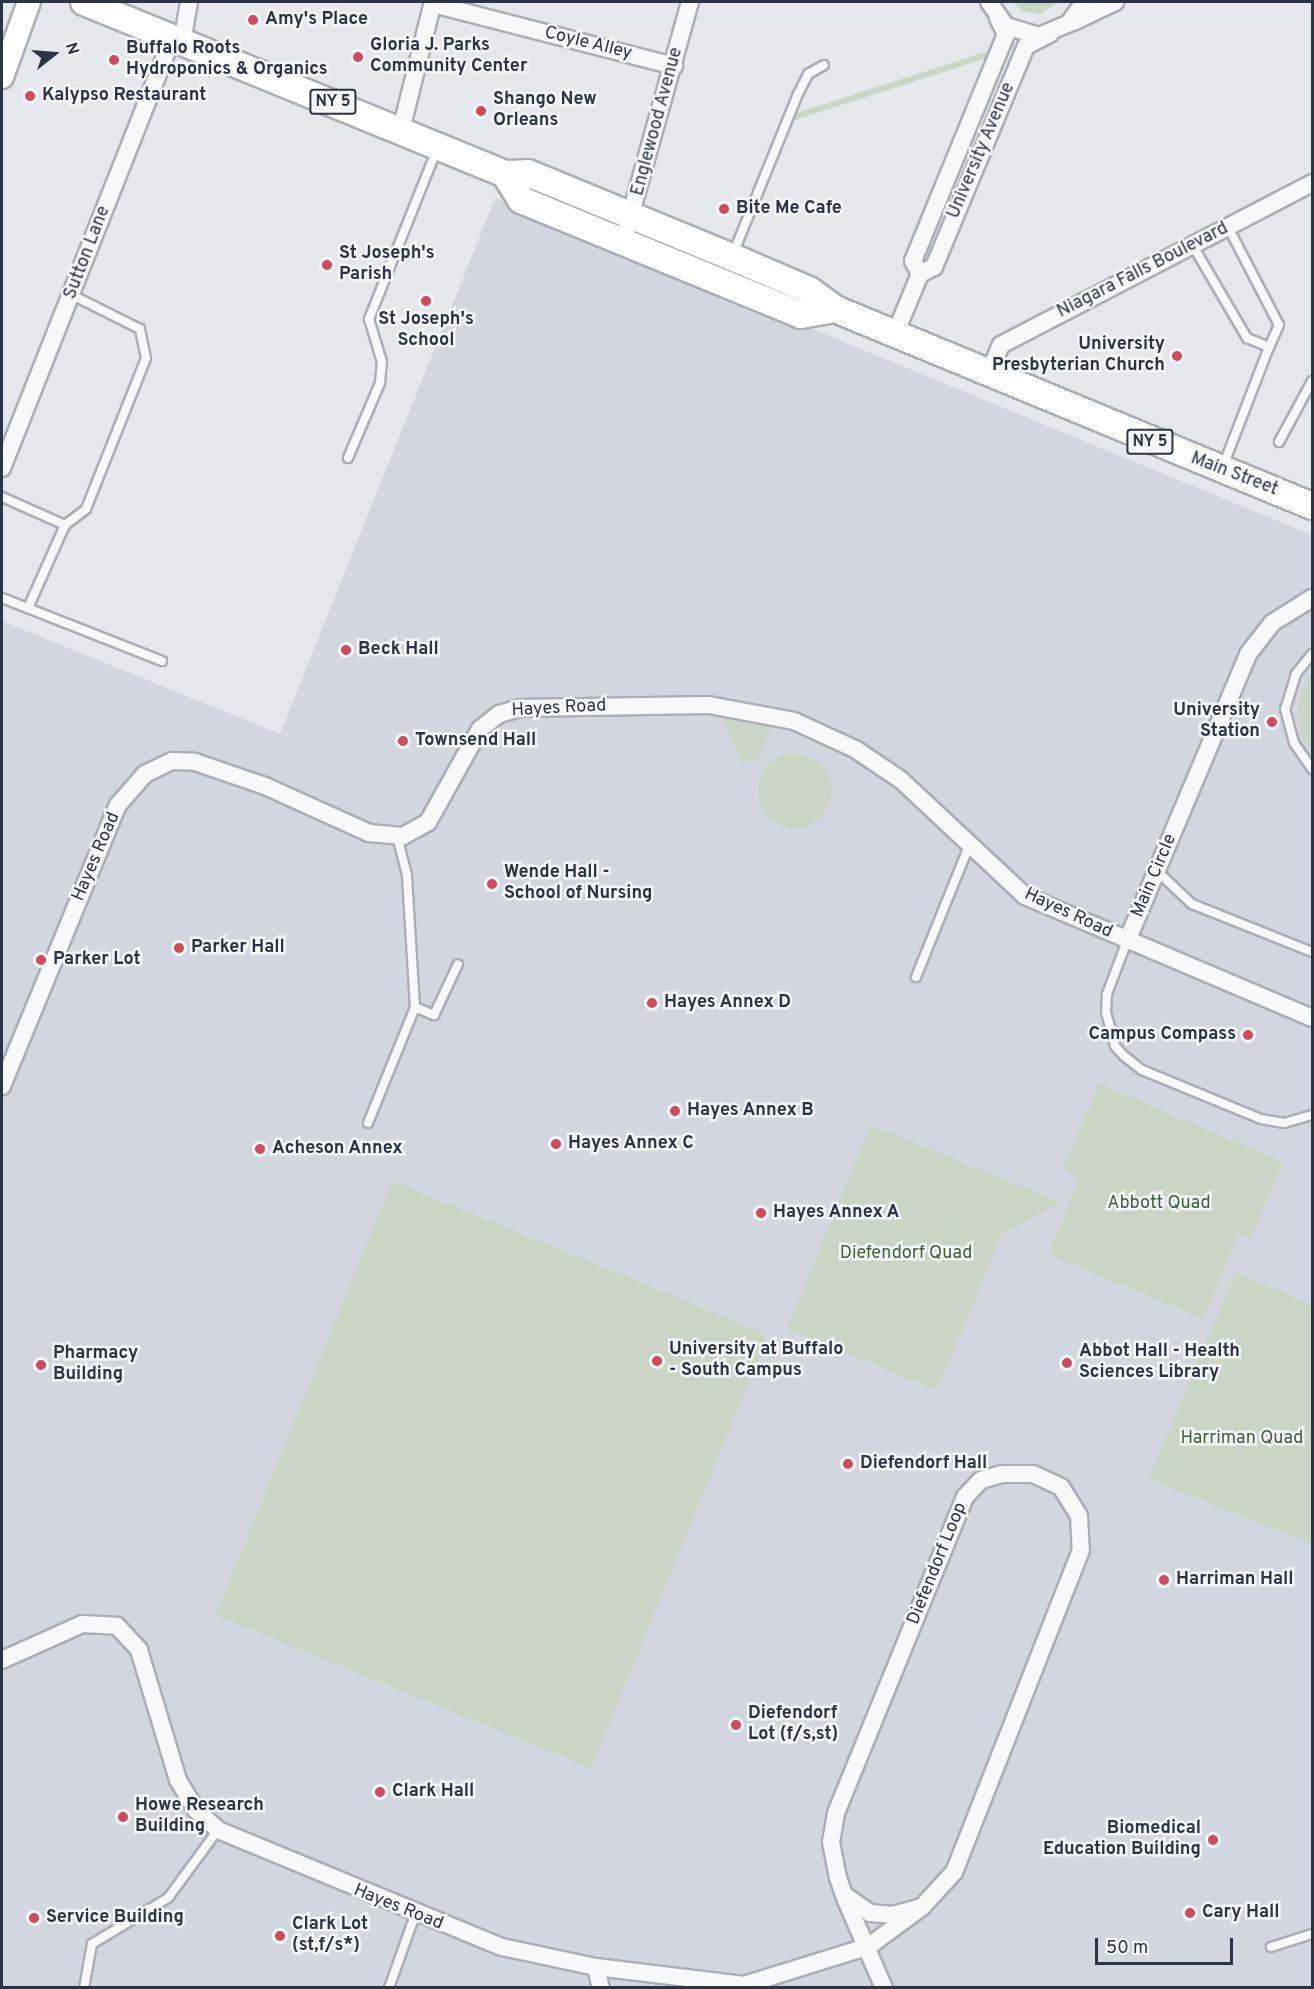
<!DOCTYPE html>
<style>
body{margin:0}
#map{position:relative;width:1314px;height:1989px;overflow:hidden;background:#e4e7ec;font-family:Overpass,sans-serif}
div>[style]{position:absolute}
[style*='--x']{left:calc(var(--x)*1px);top:calc(var(--y)*1px);width:calc(var(--w)*1px);rotate:calc(var(--a)*1deg)}
.built>*{inset:0;background:#d2d6de}
.green>*{inset:0;background:#c9d6c5;transform-origin:0 0}
.round{border-radius:50%}
.roads{filter:drop-shadow(2px 0 #a9aeb7) drop-shadow(-2px 0 #a9aeb7) drop-shadow(0 2px #a9aeb7) drop-shadow(0 -2px #a9aeb7)}
.lane>*{height:8px;margin:-4px;padding:0 4px;transform-origin:4px;border-radius:4px;background:#f7f8fa}
.street>*{height:16px;margin:-8px;padding:0 8px;transform-origin:8px;border-radius:8px;background:#f7f8fa}
.secondary>*{height:22px;margin:-11px;padding:0 11px;transform-origin:11px;border-radius:11px;background:#fff}
.primary>*{height:26px;margin:-13px;padding:0 13px;transform-origin:13px;border-radius:13px;background:#fff}
.dots>*{width:16px;height:16px;translate:-50% -50%;box-sizing:border-box;border:3px solid #f4f6f9;border-radius:50%}
span{translate:-50% -50%;white-space:nowrap;text-align:center;line-height:1.15;-webkit-text-stroke:5px #f4f6f9;paint-order:stroke}
.shield-label span{padding:2px 4px;background:#f4f6f9;border:2px solid;border-radius:4px;-webkit-text-stroke-width:0}
.shield-label{font-size:16px;color:#2b3445;font-weight:700}
.poi-label{font-size:18px;color:#2b3445;font-weight:700}
.left{translate:0 -50%;text-align:left}
.right{translate:-100% -50%;text-align:right}
.street-label{font-size:18px;color:#2b3445}
.park-label{font-size:18px;color:#3f6138}
.frame{position:absolute;inset:0;border:3px solid #2b3445;pointer-events:none}
.north{position:absolute;left:24px;top:24px;width:60px;height:60px;-webkit-text-stroke:4px #f4f6f9;paint-order:stroke;rotate:73deg;font-size:16px;font-weight:700;line-height:24px;text-align:center;color:#2b3445}
.north::after{content:'';display:block;margin:auto;width:21px;height:27px;background:#2b3445;clip-path:polygon(50% 0,100% 100%,50% 72%,0 100%)}
.scale{position:absolute;left:1095px;top:1938px;width:138px;height:27px;box-sizing:border-box;border:3px solid #2b3445;border-top:0;padding-left:8px;font-size:18px;line-height:21px;white-space:nowrap;color:#2b3445;-webkit-text-stroke:4px #f4f6f9;paint-order:stroke}
</style>
<div id="map">
<div class="built">
<div style="clip-path:polygon(495px 198px,1312px 535px,1312px 1987px,2px 1987px,2px 621px,280px 734px)"></div>
</div>
<div class="green">
<div style="clip-path:polygon(1013px 2px,1060px 2px,1039px 14px,1022px 11px)"></div>
<div style="left:1013px;top:43px;width:6px;height:235px;rotate:72deg"></div>
<div style="clip-path:polygon(1312px 672px,1312px 751px,1301px 734px,1298px 715px,1300px 695px)"></div>
<div style="clip-path:polygon(722px 715px,771px 726px,759px 760px,741px 762px)"></div>
<div class="round" style="left:758px;top:754px;width:74px;height:74px"></div>
<div style="clip-path:polygon(1099px 1084px,1283px 1162px,1251px 1238px,1239px 1233px,1203px 1319px,1049px 1254px,1079px 1179px,1064px 1168px)"></div>
<div style="clip-path:polygon(871px 1125px,1060px 1202px,1002px 1234px,937px 1390px,787px 1329px)"></div>
<div style="clip-path:polygon(392px 1181px,764px 1333px,764px 1345px,591px 1768px,216px 1615px)"></div>
<div style="clip-path:polygon(1235px 1273px,1312px 1305px,1312px 1544px,1149px 1479px)"></div>
</div>
<div class="roads">
<div class="lane">
<div style="--x:1228;--y:227;--w:110;--a:62.5"></div>
<div style="--x:1279;--y:325;--w:24;--a:114"></div>
<div style="--x:1193;--y:246;--w:107;--a:59.6"></div>
<div style="--x:1247;--y:338;--w:24;--a:22"></div>
<div style="--x:1269;--y:347;--w:128;--a:111.1"></div>
<div style="--x:733;--y:254;--w:170;--a:-67.9"></div>
<div style="--x:797;--y:96;--w:25;--a:-63"></div>
<div style="--x:808;--y:74;--w:18;--a:-29"></div>
<div style="--x:1279;--y:442;--w:69;--a:-61.6"></div>
<div style="--x:348;--y:458;--w:82;--a:-66.9"></div>
<div style="--x:380;--y:383;--w:21;--a:-85"></div>
<div style="--x:382;--y:362;--w:45;--a:-106.8"></div>
<div style="--x:369;--y:319;--w:183;--a:-68.2"></div>
<div style="--x:2;--y:497;--w:69;--a:24"></div>
<div style="--x:2;--y:598;--w:172;--a:21.5"></div>
<div style="--x:28;--y:608;--w:91;--a:-66"></div>
<div style="--x:65;--y:525;--w:26;--a:-37"></div>
<div style="--x:86;--y:509;--w:162;--a:-68.3"></div>
<div style="--x:146;--y:358;--w:30;--a:-102"></div>
<div style="--x:140;--y:329;--w:76;--a:-153.4"></div>
<div style="--x:1312;--y:654;--w:26;--a:129"></div>
<div style="--x:1296;--y:674;--w:37;--a:107"></div>
<div style="--x:1285;--y:709;--w:35;--a:75"></div>
<div style="--x:1294;--y:743;--w:32;--a:55"></div>
<div style="--x:1158;--y:872;--w:47;--a:43.3"></div>
<div style="--x:1192;--y:904;--w:129;--a:21.8"></div>
<div style="--x:1127;--y:941;--w:57;--a:110.7"></div>
<div style="--x:1107;--y:994;--w:18;--a:93"></div>
<div style="--x:1106;--y:1012;--w:35;--a:75"></div>
<div style="--x:1115;--y:1046;--w:13;--a:48"></div>
<div style="--x:1124;--y:1056;--w:23;--a:38"></div>
<div style="--x:1142;--y:1070;--w:129;--a:22.4"></div>
<div style="--x:1261;--y:1119;--w:23;--a:10"></div>
<div style="--x:1284;--y:1123;--w:29;--a:-16"></div>
<div style="--x:916;--y:977;--w:139;--a:-68"></div>
<div style="--x:415;--y:1007;--w:21;--a:23"></div>
<div style="--x:434;--y:1015;--w:56;--a:-64.8"></div>
<div style="--x:368;--y:1123;--w:125;--a:-67.9"></div>
<div style="--x:415;--y:1007;--w:132;--a:-93.5"></div>
<div style="--x:407;--y:875;--w:40;--a:-104.4"></div>
<div style="--x:1271;--y:1947;--w:43;--a:-17.6"></div>
<div style="--x:84;--y:1988;--w:45;--a:-79.7"></div>
<div style="--x:92;--y:1944;--w:89;--a:-31.2"></div>
<div style="--x:168;--y:1898;--w:84;--a:-53.7"></div>
<div style="--x:389;--y:1988;--w:77;--a:-70.4"></div>
</div>
<div class="street">
<div style="--x:989;--y:2;--w:29;--a:55"></div>
<div style="--x:1006;--y:26;--w:34;--a:17"></div>
<div style="--x:1039;--y:36;--w:33;--a:-23"></div>
<div style="--x:1069;--y:23;--w:26;--a:-54"></div>
<div style="--x:433;--y:4;--w:249;--a:14.4"></div>
<div style="--x:1073;--y:22;--w:47;--a:-25.5"></div>
<div style="--x:182;--y:43;--w:42;--a:-80.3"></div>
<div style="--x:401;--y:130;--w:132;--a:-76"></div>
<div style="--x:623;--y:242;--w:249;--a:-74.4"></div>
<div style="--x:920;--y:274;--w:15;--a:-118"></div>
<div style="--x:913;--y:261;--w:245;--a:-67.7"></div>
<div style="--x:1006;--y:34;--w:18;--a:-117"></div>
<div style="--x:895;--y:334;--w:65;--a:-67.4"></div>
<div style="--x:920;--y:274;--w:16;--a:-27"></div>
<div style="--x:934;--y:267;--w:239;--a:-67.4"></div>
<div style="--x:1026;--y:46;--w:27;--a:-27"></div>
<div style="--x:989;--y:373;--w:30;--a:-67"></div>
<div style="--x:1001;--y:345;--w:351;--a:-27.5"></div>
<div style="--x:2;--y:468;--w:462;--a:-68.4"></div>
<div style="--x:1127;--y:941;--w:311;--a:-67.1"></div>
<div style="--x:1248;--y:654;--w:39;--a:-52"></div>
<div style="--x:1272;--y:623;--w:47;--a:-32"></div>
<div style="--x:2;--y:1086;--w:304;--a:-67.6"></div>
<div style="--x:118;--y:805;--w:41;--a:-48.9"></div>
<div style="--x:145;--y:774;--w:30;--a:-26"></div>
<div style="--x:172;--y:761;--w:23;--a:2"></div>
<div style="--x:195;--y:762;--w:74;--a:18.9"></div>
<div style="--x:265;--y:786;--w:114;--a:24.3"></div>
<div style="--x:369;--y:833;--w:34;--a:5"></div>
<div style="--x:403;--y:836;--w:29;--a:-29"></div>
<div style="--x:428;--y:822;--w:107;--a:-60.8"></div>
<div style="--x:480;--y:729;--w:24;--a:-38"></div>
<div style="--x:499;--y:714;--w:22;--a:-16"></div>
<div style="--x:520;--y:708;--w:189;--a:-0.9"></div>
<div style="--x:709;--y:705;--w:86;--a:10.7"></div>
<div style="--x:794;--y:721;--w:67;--a:24.7"></div>
<div style="--x:855;--y:749;--w:55;--a:34"></div>
<div style="--x:901;--y:780;--w:170;--a:43.1"></div>
<div style="--x:1025;--y:896;--w:312;--a:23"></div>
<div style="--x:1002;--y:1474;--w:31;--a:0"></div>
<div style="--x:1033;--y:1474;--w:31;--a:25"></div>
<div style="--x:1061;--y:1487;--w:34;--a:58"></div>
<div style="--x:1079;--y:1516;--w:34;--a:87"></div>
<div style="--x:1081;--y:1550;--w:346;--a:111.5"></div>
<div style="--x:954;--y:1872;--w:47;--a:132.4"></div>
<div style="--x:922;--y:1907;--w:30;--a:165"></div>
<div style="--x:893;--y:1915;--w:23;--a:-175"></div>
<div style="--x:870;--y:1913;--w:32;--a:-145"></div>
<div style="--x:844;--y:1895;--w:18;--a:-109"></div>
<div style="--x:838;--y:1878;--w:37;--a:-101"></div>
<div style="--x:831;--y:1842;--w:29;--a:-80"></div>
<div style="--x:836;--y:1813;--w:341;--a:-67.8"></div>
<div style="--x:965;--y:1497;--w:23;--a:-47"></div>
<div style="--x:981;--y:1480;--w:22;--a:-16"></div>
<div style="--x:2;--y:1660;--w:88;--a:-24.2"></div>
<div style="--x:82;--y:1624;--w:35;--a:3"></div>
<div style="--x:117;--y:1626;--w:33;--a:47"></div>
<div style="--x:139;--y:1650;--w:136;--a:73.3"></div>
<div style="--x:178;--y:1780;--w:35;--a:59"></div>
<div style="--x:196;--y:1810;--w:30;--a:42"></div>
<div style="--x:218;--y:1830;--w:307;--a:22.4"></div>
<div style="--x:502;--y:1947;--w:96;--a:12"></div>
<div style="--x:596;--y:1967;--w:149;--a:6.9"></div>
<div style="--x:744;--y:1985;--w:131;--a:-17.3"></div>
<div style="--x:869;--y:1946;--w:66;--a:-36.3"></div>
<div style="--x:845;--y:1898;--w:98;--a:66.6"></div>
<div style="--x:596;--y:1967;--w:22;--a:77"></div>
</div>
<div class="secondary">
<div style="--x:2;--y:77;--w:80;--a:-70.2"></div>
</div>
<div class="primary">
<div style="--x:84;--y:2;--w:455;--a:22.2"></div>
<div style="--x:505;--y:174;--w:23;--a:-2"></div>
<div style="--x:528;--y:173;--w:221;--a:22.4"></div>
<div style="--x:732;--y:257;--w:84;--a:23.2"></div>
<div style="--x:809;--y:290;--w:32;--a:36"></div>
<div style="--x:835;--y:309;--w:516;--a:22.44"></div>
<div style="--x:505;--y:174;--w:31;--a:58"></div>
<div style="--x:521;--y:200;--w:303;--a:22.3"></div>
<div style="--x:801;--y:315;--w:35;--a:-10"></div>
</div>
</div>
<div class="dots">
<div style="left:253px;top:20px;background:#d1495b"></div>
<div style="left:358px;top:57px;background:#d1495b"></div>
<div style="left:114px;top:60px;background:#d1495b"></div>
<div style="left:30px;top:96px;background:#d1495b"></div>
<div style="left:481px;top:111px;background:#d1495b"></div>
<div style="left:724px;top:209px;background:#d1495b"></div>
<div style="left:327px;top:265px;background:#d1495b"></div>
<div style="left:426px;top:301px;background:#d1495b"></div>
<div style="left:1177px;top:356px;background:#d1495b"></div>
<div style="left:346px;top:650px;background:#d1495b"></div>
<div style="left:1272px;top:722px;background:#d1495b"></div>
<div style="left:403px;top:741px;background:#d1495b"></div>
<div style="left:492px;top:884px;background:#d1495b"></div>
<div style="left:179px;top:948px;background:#d1495b"></div>
<div style="left:41px;top:960px;background:#d1495b"></div>
<div style="left:652px;top:1003px;background:#d1495b"></div>
<div style="left:1248px;top:1035px;background:#d1495b"></div>
<div style="left:675px;top:1111px;background:#d1495b"></div>
<div style="left:556px;top:1144px;background:#d1495b"></div>
<div style="left:260px;top:1149px;background:#d1495b"></div>
<div style="left:761px;top:1213px;background:#d1495b"></div>
<div style="left:657px;top:1361px;background:#d1495b"></div>
<div style="left:1067px;top:1363px;background:#d1495b"></div>
<div style="left:41px;top:1365px;background:#d1495b"></div>
<div style="left:848px;top:1464px;background:#d1495b"></div>
<div style="left:1164px;top:1580px;background:#d1495b"></div>
<div style="left:736px;top:1725px;background:#d1495b"></div>
<div style="left:380px;top:1792px;background:#d1495b"></div>
<div style="left:123px;top:1817px;background:#d1495b"></div>
<div style="left:1213px;top:1840px;background:#d1495b"></div>
<div style="left:1190px;top:1913px;background:#d1495b"></div>
<div style="left:34px;top:1918px;background:#d1495b"></div>
<div style="left:280px;top:1936px;background:#d1495b"></div>
</div>
<div class="shield-label">
<span style="left:333px;top:102px">NY 5</span>
<span style="left:1150px;top:442px">NY 5</span>
</div>
<div class="poi-label">
<span class="left" style="left:265px;top:20px">Amy's Place</span>
<span class="left" style="left:370px;top:57px">Gloria J. Parks<br>Community Center</span>
<span class="left" style="left:126px;top:60px">Buffalo Roots<br>Hydroponics &amp; Organics</span>
<span class="left" style="left:42px;top:96px">Kalypso Restaurant</span>
<span class="left" style="left:493px;top:111px">Shango New<br>Orleans</span>
<span class="left" style="left:736px;top:209px">Bite Me Cafe</span>
<span class="left" style="left:339px;top:265px">St Joseph's<br>Parish</span>
<span style="left:426px;top:331px">St Joseph's<br>School</span>
<span class="right" style="left:1165px;top:356px">University<br>Presbyterian Church</span>
<span class="left" style="left:358px;top:650px">Beck Hall</span>
<span class="right" style="left:1260px;top:722px">University<br>Station</span>
<span class="left" style="left:415px;top:741px">Townsend Hall</span>
<span class="left" style="left:504px;top:884px">Wende Hall -<br>School of Nursing</span>
<span class="left" style="left:191px;top:948px">Parker Hall</span>
<span class="left" style="left:53px;top:960px">Parker Lot</span>
<span class="left" style="left:664px;top:1003px">Hayes Annex D</span>
<span class="right" style="left:1236px;top:1035px">Campus Compass</span>
<span class="left" style="left:687px;top:1111px">Hayes Annex B</span>
<span class="left" style="left:568px;top:1144px">Hayes Annex C</span>
<span class="left" style="left:272px;top:1149px">Acheson Annex</span>
<span class="left" style="left:773px;top:1213px">Hayes Annex A</span>
<span class="left" style="left:669px;top:1361px">University at Buffalo<br>- South Campus</span>
<span class="left" style="left:1079px;top:1363px">Abbot Hall - Health<br>Sciences Library</span>
<span class="left" style="left:53px;top:1365px">Pharmacy<br>Building</span>
<span class="left" style="left:860px;top:1464px">Diefendorf Hall</span>
<span class="left" style="left:1176px;top:1580px">Harriman Hall</span>
<span class="left" style="left:748px;top:1725px">Diefendorf<br>Lot (f/s,st)</span>
<span class="left" style="left:392px;top:1792px">Clark Hall</span>
<span class="left" style="left:135px;top:1817px">Howe Research<br>Building</span>
<span class="right" style="left:1201px;top:1840px">Biomedical<br>Education Building</span>
<span class="left" style="left:1202px;top:1913px">Cary Hall</span>
<span class="left" style="left:46px;top:1918px">Service Building</span>
<span class="left" style="left:292px;top:1936px">Clark Lot<br>(st,f/s*)</span>
</div>
<div class="street-label">
<span style="left:588px;top:44px;rotate:14deg">Coyle Alley</span>
<span style="left:658px;top:122px;rotate:-75deg">Englewood Avenue</span>
<span style="left:982px;top:151px;rotate:-67deg">University Avenue</span>
<span style="left:88px;top:253px;rotate:-69deg">Sutton Lane</span>
<span style="left:1143px;top:271px;rotate:-27deg">Niagara Falls Boulevard</span>
<span style="left:1234px;top:475px;rotate:21deg">Main Street</span>
<span style="left:559px;top:709px;rotate:-3deg">Hayes Road</span>
<span style="left:97px;top:857px;rotate:-67deg">Hayes Road</span>
<span style="left:1155px;top:876px;rotate:-67deg">Main Circle</span>
<span style="left:1068px;top:914px;rotate:25deg">Hayes Road</span>
<span style="left:938px;top:1564px;rotate:-68deg">Diefendorf Loop</span>
<span style="left:398px;top:1908px;rotate:22deg">Hayes Road</span>
</div>
<div class="park-label">
<span style="left:1159px;top:1204px">Abbott Quad</span>
<span style="left:906px;top:1254px">Diefendorf Quad</span>
<span style="left:1242px;top:1439px">Harriman Quad</span>
</div>
<div class="frame"></div>
<div class="north">N</div>
<div class="scale">50 m</div>
</div>
